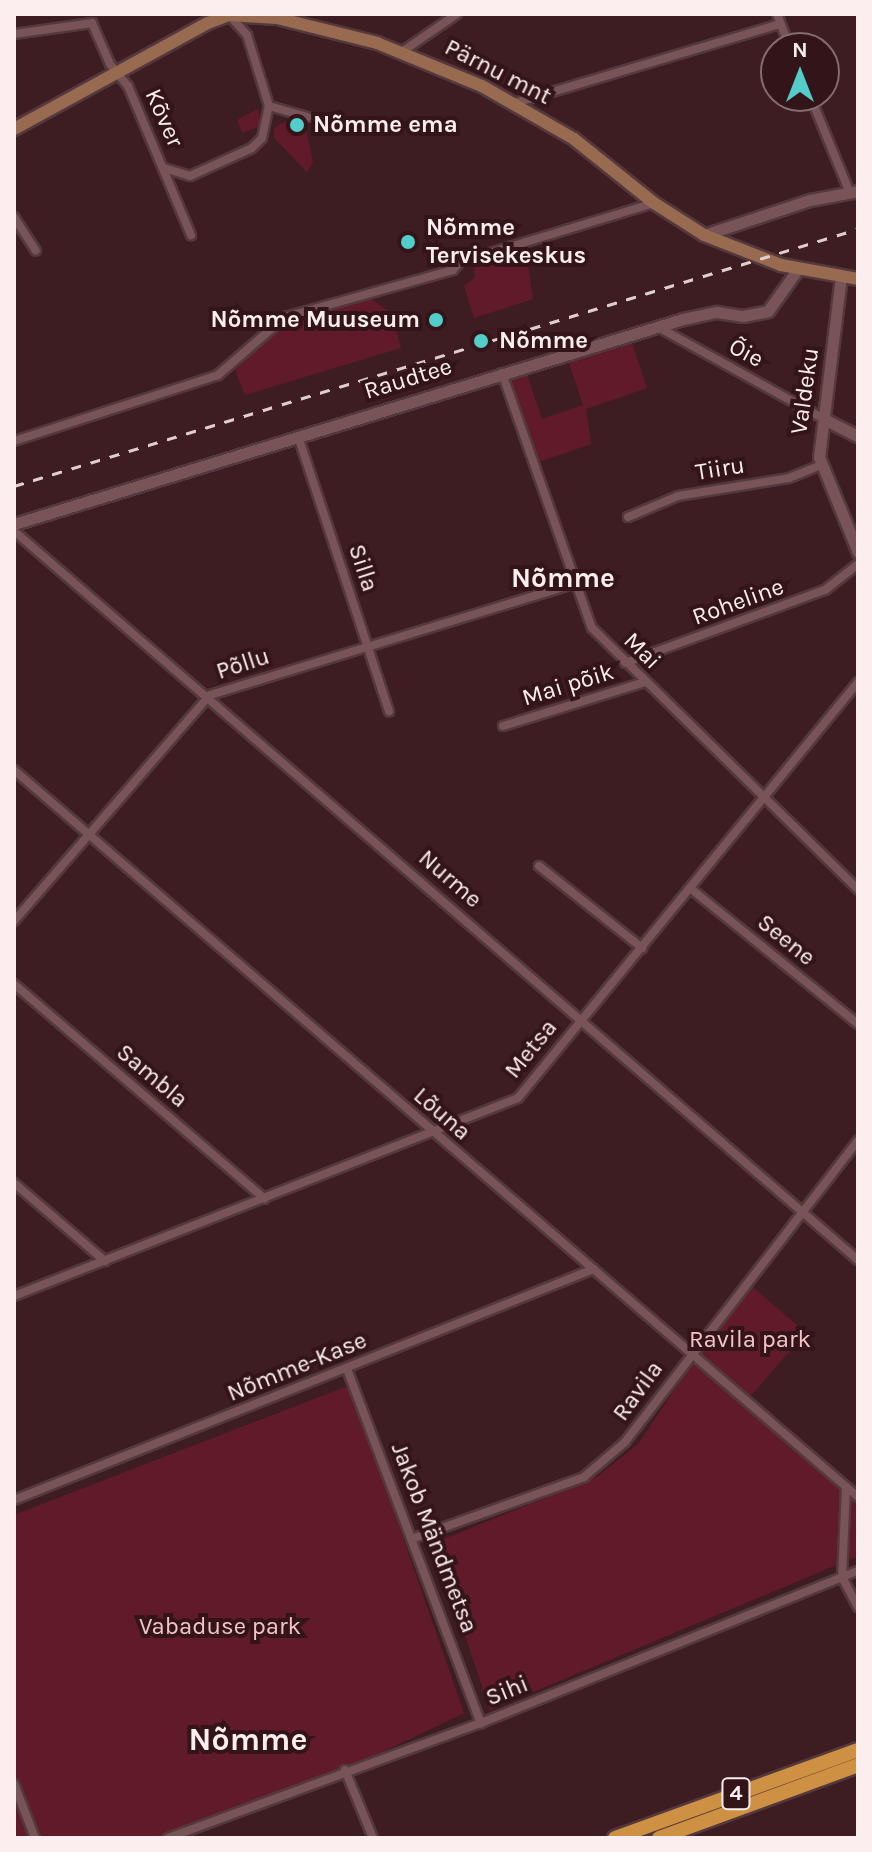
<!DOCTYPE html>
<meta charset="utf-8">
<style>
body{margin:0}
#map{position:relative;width:872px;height:1852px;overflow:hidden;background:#3e1d22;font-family:Karla,sans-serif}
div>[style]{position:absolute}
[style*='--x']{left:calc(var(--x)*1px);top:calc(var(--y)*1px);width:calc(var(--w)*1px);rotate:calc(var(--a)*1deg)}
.green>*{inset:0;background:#611a29;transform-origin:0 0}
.roads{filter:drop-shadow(2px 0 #53393d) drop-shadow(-2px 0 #53393d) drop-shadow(0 2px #53393d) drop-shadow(0 -2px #53393d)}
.minor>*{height:8px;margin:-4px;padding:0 4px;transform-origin:4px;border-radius:4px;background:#785357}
.tertiary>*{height:11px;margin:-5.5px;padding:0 5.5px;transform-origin:5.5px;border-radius:5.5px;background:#785357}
.secondary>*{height:12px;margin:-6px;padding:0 6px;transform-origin:6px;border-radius:6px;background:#986a4f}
.trunk>*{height:14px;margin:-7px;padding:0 7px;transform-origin:7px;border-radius:7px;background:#ce9042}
.rail>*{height:3px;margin-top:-1.5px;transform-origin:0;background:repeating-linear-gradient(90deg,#dfced0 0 10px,transparent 0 20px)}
.dots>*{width:22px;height:22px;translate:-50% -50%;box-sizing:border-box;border:4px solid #331418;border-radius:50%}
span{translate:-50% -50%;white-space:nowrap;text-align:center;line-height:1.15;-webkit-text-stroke:8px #331418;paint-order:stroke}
.shield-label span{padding:2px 6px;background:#331418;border:2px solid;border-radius:6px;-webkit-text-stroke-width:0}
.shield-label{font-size:22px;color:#fceeef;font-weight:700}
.street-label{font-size:24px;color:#fceeef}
.poi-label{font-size:24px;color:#fceeef;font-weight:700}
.left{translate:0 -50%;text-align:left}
.right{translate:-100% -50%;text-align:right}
.park-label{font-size:24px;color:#f4c3c7}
.quarter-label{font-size:28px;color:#fceeef;font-weight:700}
.district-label{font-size:32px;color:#fceeef;font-weight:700}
.frame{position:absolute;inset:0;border:16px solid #fceeef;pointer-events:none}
.north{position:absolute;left:760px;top:32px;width:80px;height:80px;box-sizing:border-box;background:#331418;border:2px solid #836b6e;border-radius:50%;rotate:0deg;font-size:22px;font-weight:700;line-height:32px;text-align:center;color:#fceeef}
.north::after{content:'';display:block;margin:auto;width:28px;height:36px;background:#53cdca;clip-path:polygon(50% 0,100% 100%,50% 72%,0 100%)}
</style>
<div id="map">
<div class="green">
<div style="clip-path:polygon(258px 109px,261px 126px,242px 133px,237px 120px)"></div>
<div style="clip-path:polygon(291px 118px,306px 129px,313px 162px,307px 172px,274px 138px,274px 128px)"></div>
<div style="clip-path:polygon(526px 250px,533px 299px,474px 318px,464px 286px,475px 277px,474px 265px)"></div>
<div style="clip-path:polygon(367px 296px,391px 313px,401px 348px,245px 395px,235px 370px,280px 327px)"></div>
<div style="clip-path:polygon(629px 334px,647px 388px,586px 409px,591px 444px,533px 464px,502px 373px,524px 366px,542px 419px,583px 405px,566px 354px)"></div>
<div style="left:746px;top:1281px;width:79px;height:92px;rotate:41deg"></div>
<div style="clip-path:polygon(693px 1362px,858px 1500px,858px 1556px,490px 1710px,434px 1543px,597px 1477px,639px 1443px)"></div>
<div style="clip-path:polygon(350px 1385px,464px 1713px,345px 1770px,170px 1838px,14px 1838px,14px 1515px)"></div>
</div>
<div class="roads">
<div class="minor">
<div style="--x:777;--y:14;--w:36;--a:69"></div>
<div style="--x:14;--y:34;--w:79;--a:-8"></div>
<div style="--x:92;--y:23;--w:45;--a:66.3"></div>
<div style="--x:110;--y:64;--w:28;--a:51"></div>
<div style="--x:128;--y:86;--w:162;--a:67.1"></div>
<div style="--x:403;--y:51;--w:65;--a:-34.4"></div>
<div style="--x:810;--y:96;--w:105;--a:67.6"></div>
<div style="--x:515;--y:103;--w:277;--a:-16.6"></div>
<div style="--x:269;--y:106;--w:40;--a:16"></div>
<div style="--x:164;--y:168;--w:27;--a:17"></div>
<div style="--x:190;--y:176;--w:68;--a:-24.3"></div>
<div style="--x:252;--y:148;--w:14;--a:-45"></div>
<div style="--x:262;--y:138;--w:33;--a:-78"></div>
<div style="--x:269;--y:106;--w:74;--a:-107.2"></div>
<div style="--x:247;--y:35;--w:25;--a:-132"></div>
<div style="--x:14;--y:217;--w:40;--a:57.1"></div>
<div style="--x:658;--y:327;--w:190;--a:29"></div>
<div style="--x:502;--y:373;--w:270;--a:70.6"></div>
<div style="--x:592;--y:628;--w:373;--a:44.5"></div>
<div style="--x:298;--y:436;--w:290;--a:71.7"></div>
<div style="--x:14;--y:441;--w:214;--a:-17.9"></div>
<div style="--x:218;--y:375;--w:89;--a:-40.9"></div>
<div style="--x:285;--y:317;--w:174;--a:-15.6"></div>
<div style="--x:453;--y:270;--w:11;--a:-49"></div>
<div style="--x:460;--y:262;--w:203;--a:-16.9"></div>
<div style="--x:628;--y:517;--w:54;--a:-22.8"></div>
<div style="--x:678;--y:496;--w:112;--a:-9.2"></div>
<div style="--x:789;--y:478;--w:35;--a:-22"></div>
<div style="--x:14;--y:531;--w:1115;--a:40.82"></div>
<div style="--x:625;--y:663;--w:213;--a:-20.1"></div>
<div style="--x:825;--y:590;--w:42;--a:-38.2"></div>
<div style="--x:503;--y:726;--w:149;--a:-17.2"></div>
<div style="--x:14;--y:770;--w:1114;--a:40.74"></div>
<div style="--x:539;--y:866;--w:132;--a:38.5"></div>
<div style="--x:690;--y:888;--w:216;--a:39"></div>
<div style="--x:14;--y:921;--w:299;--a:-49.1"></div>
<div style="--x:210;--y:695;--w:381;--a:-17"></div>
<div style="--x:14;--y:984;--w:330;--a:40.6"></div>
<div style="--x:14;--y:1183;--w:120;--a:40.6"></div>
<div style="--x:14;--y:1296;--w:541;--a:-21.45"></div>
<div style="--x:518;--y:1098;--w:537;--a:-50.74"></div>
<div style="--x:347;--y:1369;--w:379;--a:69.3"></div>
<div style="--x:846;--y:1487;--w:90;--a:92.5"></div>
<div style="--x:842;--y:1577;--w:34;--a:62"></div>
<div style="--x:14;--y:1500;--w:624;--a:-21.72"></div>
<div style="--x:414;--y:1538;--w:181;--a:-19.7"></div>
<div style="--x:584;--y:1477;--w:54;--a:-40.5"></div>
<div style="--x:625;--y:1442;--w:381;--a:-52.3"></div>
<div style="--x:345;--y:1770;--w:74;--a:67.6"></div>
<div style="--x:14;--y:1784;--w:58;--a:68.7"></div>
<div style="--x:168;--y:1838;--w:333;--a:-20.2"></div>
<div style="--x:481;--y:1723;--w:406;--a:-22"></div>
</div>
<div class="tertiary">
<div style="--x:704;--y:235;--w:112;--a:-18.3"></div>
<div style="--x:810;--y:200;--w:49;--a:-10.6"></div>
<div style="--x:841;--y:276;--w:182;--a:96.9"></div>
<div style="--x:819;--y:457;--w:103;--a:67.7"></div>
<div style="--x:824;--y:419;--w:38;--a:27"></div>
<div style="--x:14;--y:524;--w:700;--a:-17.04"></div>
<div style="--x:683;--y:319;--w:35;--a:-12"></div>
<div style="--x:717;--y:312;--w:26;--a:9"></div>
<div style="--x:743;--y:316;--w:25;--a:-11"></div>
<div style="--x:768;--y:311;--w:52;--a:-54.5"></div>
</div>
<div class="secondary">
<div style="--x:14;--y:129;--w:221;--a:-28.7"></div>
<div style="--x:208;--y:23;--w:22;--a:-21"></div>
<div style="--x:229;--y:15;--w:48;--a:3.6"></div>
<div style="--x:277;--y:18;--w:103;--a:14"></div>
<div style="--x:377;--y:43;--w:113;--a:22.3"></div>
<div style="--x:482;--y:86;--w:106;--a:29.9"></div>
<div style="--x:574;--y:139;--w:102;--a:38.7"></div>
<div style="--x:654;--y:203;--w:59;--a:32.6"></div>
<div style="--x:704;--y:235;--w:83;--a:21.3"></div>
<div style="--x:781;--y:265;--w:78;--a:10.3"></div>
</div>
<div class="trunk">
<div style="--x:615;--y:1838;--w:258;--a:-19.9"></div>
<div style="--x:659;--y:1838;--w:212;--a:-20.1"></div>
</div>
</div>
<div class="rail">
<div style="--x:14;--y:486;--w:882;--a:-16.94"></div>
</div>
<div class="dots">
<div style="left:297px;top:125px;background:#53cdca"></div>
<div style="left:408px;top:242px;background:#53cdca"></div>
<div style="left:436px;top:320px;background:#53cdca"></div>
<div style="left:481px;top:341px;background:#53cdca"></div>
</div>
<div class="shield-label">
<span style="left:736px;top:1794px">4</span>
</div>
<div class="street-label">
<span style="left:498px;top:72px;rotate:27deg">Pärnu mnt</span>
<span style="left:164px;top:118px;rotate:66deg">Kõver</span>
<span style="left:746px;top:353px;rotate:28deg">Õie</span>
<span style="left:408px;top:379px;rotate:-17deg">Raudtee</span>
<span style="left:805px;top:391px;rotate:-82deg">Valdeku</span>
<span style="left:720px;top:469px;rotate:-9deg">Tiiru</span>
<span style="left:363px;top:568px;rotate:72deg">Silla</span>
<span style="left:738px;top:602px;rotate:-20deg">Roheline</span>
<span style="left:642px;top:651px;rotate:45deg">Mai</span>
<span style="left:243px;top:664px;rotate:-18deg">Põllu</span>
<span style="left:568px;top:685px;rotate:-17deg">Mai põik</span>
<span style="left:450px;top:879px;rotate:41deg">Nurme</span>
<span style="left:786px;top:940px;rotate:39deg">Seene</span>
<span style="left:531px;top:1049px;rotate:-51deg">Metsa</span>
<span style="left:152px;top:1076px;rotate:40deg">Sambla</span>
<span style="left:442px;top:1114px;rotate:41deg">Lõuna</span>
<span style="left:297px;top:1367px;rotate:-22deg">Nõmme-Kase</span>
<span style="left:638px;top:1391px;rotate:-54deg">Ravila</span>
<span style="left:434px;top:1538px;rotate:69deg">Jakob Mändmetsa</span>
<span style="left:507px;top:1691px;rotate:-22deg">Sihi</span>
</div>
<div class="poi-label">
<span class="left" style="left:313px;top:125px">Nõmme ema</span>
<span class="left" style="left:426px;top:242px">Nõmme<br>Tervisekeskus</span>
<span class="right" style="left:420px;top:320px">Nõmme Muuseum</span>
<span class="left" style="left:499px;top:341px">Nõmme</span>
</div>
<div class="park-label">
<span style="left:750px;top:1340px">Ravila park</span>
<span style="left:220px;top:1627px">Vabaduse park</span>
</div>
<div class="quarter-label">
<span style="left:563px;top:578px">Nõmme</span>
</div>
<div class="district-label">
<span style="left:248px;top:1740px">Nõmme</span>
</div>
<div class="frame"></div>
<div class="north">N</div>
</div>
